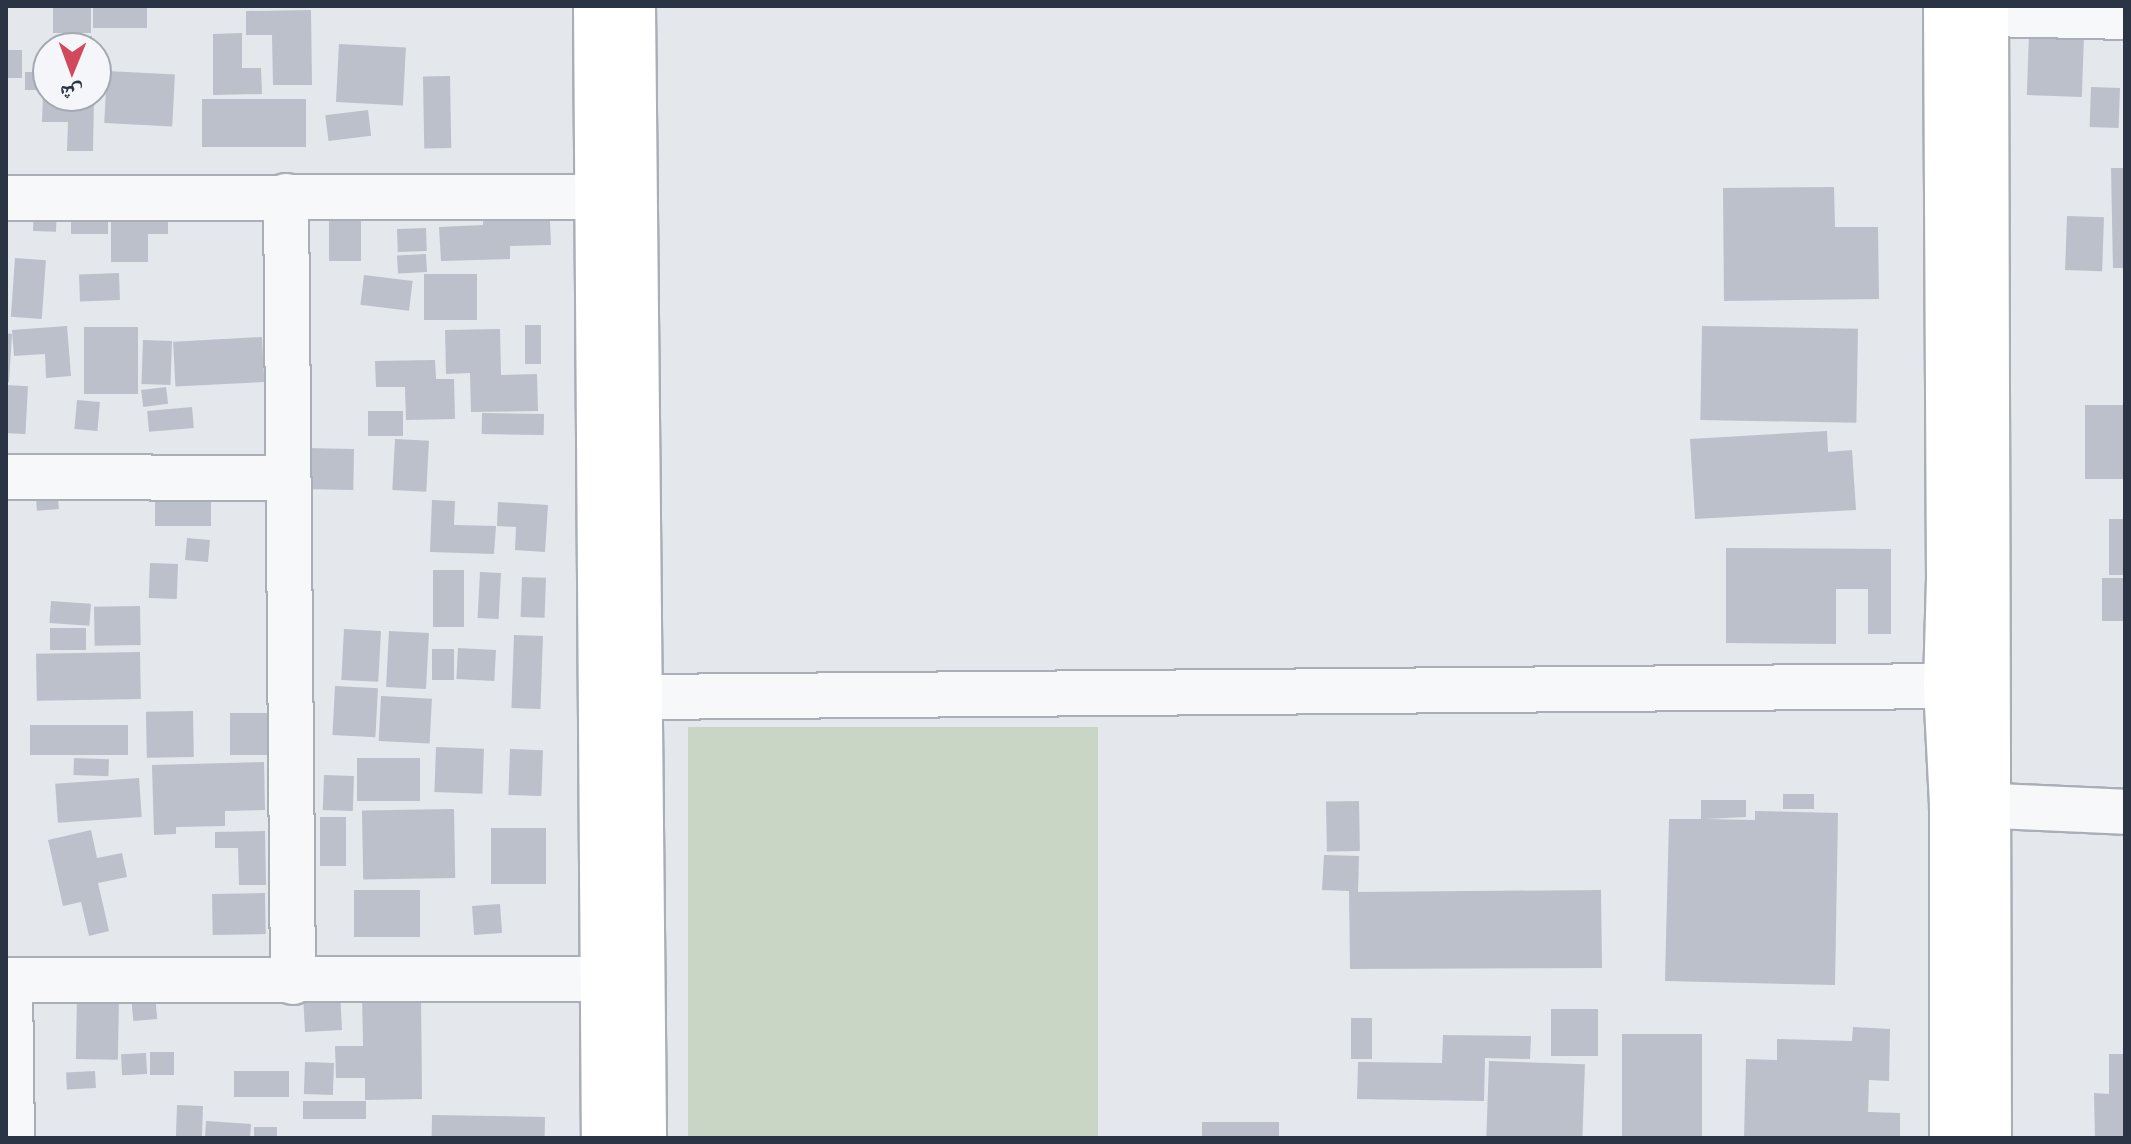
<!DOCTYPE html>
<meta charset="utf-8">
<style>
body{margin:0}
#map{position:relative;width:2131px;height:1144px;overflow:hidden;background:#e4e7ec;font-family:"IBM Plex Sans","Noto Naskh Arabic",sans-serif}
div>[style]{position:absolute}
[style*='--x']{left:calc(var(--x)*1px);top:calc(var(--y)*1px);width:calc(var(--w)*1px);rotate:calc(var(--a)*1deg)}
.green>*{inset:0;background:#c9d6c5;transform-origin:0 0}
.building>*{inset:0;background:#bbc0ca;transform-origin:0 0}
.roads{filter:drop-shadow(2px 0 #a9aeb7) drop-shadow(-2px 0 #a9aeb7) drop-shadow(0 2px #a9aeb7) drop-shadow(0 -2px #a9aeb7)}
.street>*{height:44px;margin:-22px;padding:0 22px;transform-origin:22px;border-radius:22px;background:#f7f8fa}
.secondary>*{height:44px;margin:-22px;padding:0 22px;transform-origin:22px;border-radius:22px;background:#fff}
span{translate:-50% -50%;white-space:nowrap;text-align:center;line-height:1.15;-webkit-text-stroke:8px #f4f6f9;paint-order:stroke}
.frame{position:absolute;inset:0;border:8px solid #2b3445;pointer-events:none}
.north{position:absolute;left:32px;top:32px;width:80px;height:80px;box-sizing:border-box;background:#f4f6f9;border:2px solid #a4a8b1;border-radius:50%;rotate:181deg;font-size:22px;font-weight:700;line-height:32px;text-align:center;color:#2b3445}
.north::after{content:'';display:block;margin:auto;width:28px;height:36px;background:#d1495b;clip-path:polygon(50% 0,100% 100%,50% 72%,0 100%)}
</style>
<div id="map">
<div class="green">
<div style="left:688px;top:727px;width:410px;height:411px"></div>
</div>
<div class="building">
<div style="left:53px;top:6px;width:38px;height:27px"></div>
<div style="left:93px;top:6px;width:54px;height:22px"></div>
<div style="clip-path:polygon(311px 10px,312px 85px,273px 85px,272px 35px,246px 35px,246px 11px)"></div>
<div style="clip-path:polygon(242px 33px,242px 68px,261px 68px,262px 94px,213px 95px,213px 34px)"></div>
<div style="left:2029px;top:34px;width:55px;height:61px;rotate:2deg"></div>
<div style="left:64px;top:36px;width:28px;height:12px"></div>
<div style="left:339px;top:44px;width:67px;height:58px;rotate:3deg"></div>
<div style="left:6px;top:50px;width:16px;height:28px"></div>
<div style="left:107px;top:71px;width:68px;height:52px;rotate:3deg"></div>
<div style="left:25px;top:72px;width:23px;height:18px"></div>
<div style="left:450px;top:76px;width:72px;height:27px;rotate:89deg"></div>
<div style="left:2091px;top:87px;width:29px;height:40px;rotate:2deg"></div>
<div style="clip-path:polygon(43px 96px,94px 97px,93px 151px,67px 151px,68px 122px,42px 122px)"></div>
<div style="left:306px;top:99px;width:48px;height:104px;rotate:90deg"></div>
<div style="left:368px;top:110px;width:26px;height:43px;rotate:83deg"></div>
<div style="clip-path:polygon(2111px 168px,2125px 168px,2125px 268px,2113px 268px)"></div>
<div style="clip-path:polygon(1834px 187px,1835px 227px,1878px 227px,1879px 299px,1724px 301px,1723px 188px)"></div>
<div style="clip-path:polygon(549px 200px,551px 245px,510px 246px,510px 259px,441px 261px,439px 227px,483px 225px,483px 202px)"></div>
<div style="left:329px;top:201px;width:32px;height:60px"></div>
<div style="left:34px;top:203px;width:23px;height:28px;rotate:2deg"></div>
<div style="left:71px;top:204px;width:37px;height:30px"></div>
<div style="clip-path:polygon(168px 205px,168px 234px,148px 234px,148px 262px,111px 262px,111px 206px)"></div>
<div style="left:2067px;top:216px;width:37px;height:54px;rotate:2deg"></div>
<div style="left:426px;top:228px;width:23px;height:29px;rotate:88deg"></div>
<div style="left:426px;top:254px;width:18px;height:29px;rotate:87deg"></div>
<div style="left:15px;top:258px;width:31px;height:59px;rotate:4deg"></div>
<div style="left:119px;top:273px;width:27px;height:40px;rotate:88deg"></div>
<div style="left:424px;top:274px;width:53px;height:46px"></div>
<div style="left:364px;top:275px;width:49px;height:30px;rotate:7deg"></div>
<div style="left:525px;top:325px;width:16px;height:39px"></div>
<div style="clip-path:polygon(67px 326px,71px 376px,46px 378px,45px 354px,14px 356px,12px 330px)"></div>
<div style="left:1702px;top:326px;width:156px;height:94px;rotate:1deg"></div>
<div style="left:84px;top:327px;width:54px;height:67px"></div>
<div style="clip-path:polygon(500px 329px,501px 375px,537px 374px,538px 411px,471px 412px,470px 373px,446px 374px,445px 330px)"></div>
<div style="clip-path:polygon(6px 333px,12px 334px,9px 382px,6px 382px)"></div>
<div style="left:262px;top:337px;width:45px;height:89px;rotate:87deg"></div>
<div style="left:143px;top:340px;width:29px;height:44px;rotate:2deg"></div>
<div style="clip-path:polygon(435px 360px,436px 379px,454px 379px,455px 419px,406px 420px,405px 387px,376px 387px,375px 361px)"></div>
<div style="left:6px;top:385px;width:22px;height:48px;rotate:3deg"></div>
<div style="left:166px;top:387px;width:17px;height:25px;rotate:83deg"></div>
<div style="left:77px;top:400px;width:23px;height:29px;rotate:5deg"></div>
<div style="left:2085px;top:405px;width:40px;height:74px"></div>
<div style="left:192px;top:407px;width:21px;height:45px;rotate:85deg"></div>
<div style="left:403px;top:411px;width:25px;height:35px;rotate:90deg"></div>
<div style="left:482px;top:413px;width:62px;height:21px;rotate:1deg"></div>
<div style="clip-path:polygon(1827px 431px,1828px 452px,1852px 450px,1856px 510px,1695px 519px,1690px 439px)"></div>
<div style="left:395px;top:439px;width:34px;height:51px;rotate:3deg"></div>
<div style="left:354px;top:449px;width:41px;height:51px;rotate:91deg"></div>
<div style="left:57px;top:487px;width:22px;height:22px;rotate:85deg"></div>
<div style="left:155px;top:488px;width:56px;height:38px"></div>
<div style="clip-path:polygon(432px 500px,455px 501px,454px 525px,496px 526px,494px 554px,430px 552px)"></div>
<div style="clip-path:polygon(498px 502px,548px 505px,545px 552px,515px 550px,516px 527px,497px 526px)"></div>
<div style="left:2109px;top:519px;width:16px;height:56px"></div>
<div style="left:187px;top:538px;width:23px;height:22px;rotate:5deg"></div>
<div style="clip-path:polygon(1726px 548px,1891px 549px,1891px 634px,1868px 634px,1868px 589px,1836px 589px,1836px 644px,1726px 643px)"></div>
<div style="left:150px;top:563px;width:28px;height:35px;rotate:2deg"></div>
<div style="left:433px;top:570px;width:31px;height:57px"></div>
<div style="left:480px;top:572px;width:21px;height:46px;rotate:3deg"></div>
<div style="left:522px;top:577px;width:24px;height:40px;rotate:2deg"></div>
<div style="left:2125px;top:578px;width:43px;height:23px;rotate:90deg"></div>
<div style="left:51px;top:601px;width:40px;height:22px;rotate:4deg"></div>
<div style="left:140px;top:606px;width:39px;height:46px;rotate:89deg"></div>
<div style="left:50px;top:628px;width:36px;height:22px"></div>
<div style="left:344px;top:629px;width:37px;height:51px;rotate:3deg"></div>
<div style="left:389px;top:631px;width:40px;height:56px;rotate:3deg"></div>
<div style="left:514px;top:635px;width:29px;height:73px;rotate:2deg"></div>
<div style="left:458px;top:648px;width:38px;height:31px;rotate:3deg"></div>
<div style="left:432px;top:649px;width:22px;height:31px"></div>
<div style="left:140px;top:652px;width:47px;height:104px;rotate:89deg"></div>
<div style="left:335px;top:686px;width:43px;height:49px;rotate:3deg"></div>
<div style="left:381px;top:696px;width:51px;height:45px;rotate:3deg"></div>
<div style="left:193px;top:711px;width:46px;height:47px;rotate:89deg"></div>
<div style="left:230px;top:713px;width:37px;height:42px"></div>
<div style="left:128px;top:725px;width:30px;height:98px;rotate:90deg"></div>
<div style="left:436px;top:747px;width:48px;height:45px;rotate:2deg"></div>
<div style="left:510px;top:749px;width:33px;height:46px;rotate:2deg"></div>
<div style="left:74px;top:758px;width:35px;height:17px;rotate:2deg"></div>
<div style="left:357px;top:758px;width:63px;height:43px"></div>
<div style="clip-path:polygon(264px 762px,265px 810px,225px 811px,225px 826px,176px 827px,176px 834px,154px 835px,152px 765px)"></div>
<div style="left:324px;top:775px;width:30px;height:35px;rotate:2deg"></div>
<div style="left:139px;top:778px;width:39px;height:84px;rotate:86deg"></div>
<div style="left:1783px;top:794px;width:31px;height:15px"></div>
<div style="clip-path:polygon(1701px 800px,1746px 800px,1746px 817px,1706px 819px,1755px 820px,1755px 811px,1838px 813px,1835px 985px,1665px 981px,1669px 819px,1701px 819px)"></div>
<div style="left:1359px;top:801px;width:50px;height:33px;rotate:89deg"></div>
<div style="left:454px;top:809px;width:69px;height:92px;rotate:89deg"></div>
<div style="left:346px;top:817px;width:49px;height:26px;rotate:90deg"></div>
<div style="left:546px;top:828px;width:56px;height:55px;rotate:90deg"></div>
<div style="clip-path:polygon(91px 830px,97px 858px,122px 853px,127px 877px,98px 883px,109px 931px,89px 936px,81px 902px,63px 906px,48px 840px)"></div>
<div style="clip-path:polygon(265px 831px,266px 885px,239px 885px,238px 848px,215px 848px,215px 832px)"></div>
<div style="clip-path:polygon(1324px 855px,1359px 856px,1358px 892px,1601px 890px,1602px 968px,1350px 969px,1349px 891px,1322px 890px)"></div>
<div style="left:354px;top:890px;width:66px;height:47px"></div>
<div style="left:265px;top:893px;width:41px;height:53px;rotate:89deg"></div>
<div style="left:500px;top:904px;width:29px;height:28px;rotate:86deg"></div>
<div style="clip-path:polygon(421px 991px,422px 1099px,365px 1100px,365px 1078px,336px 1078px,335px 1046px,363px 1046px,362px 992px)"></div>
<div style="left:340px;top:992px;width:38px;height:37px;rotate:87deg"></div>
<div style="left:155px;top:994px;width:25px;height:24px;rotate:85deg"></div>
<div style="left:77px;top:995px;width:42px;height:64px;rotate:1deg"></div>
<div style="left:1551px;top:1009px;width:47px;height:47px"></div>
<div style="left:1351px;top:1018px;width:21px;height:41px"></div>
<div style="clip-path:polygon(1853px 1027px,1890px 1029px,1889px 1081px,1869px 1080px,1868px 1112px,1900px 1113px,1900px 1138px,1744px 1138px,1746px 1059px,1777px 1060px,1777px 1039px,1852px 1041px)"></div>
<div style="left:1702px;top:1034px;width:104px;height:80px;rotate:90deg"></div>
<div style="clip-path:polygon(1443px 1035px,1531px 1036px,1530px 1059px,1485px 1058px,1484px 1101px,1357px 1099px,1358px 1062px,1442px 1063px)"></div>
<div style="left:174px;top:1052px;width:23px;height:24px;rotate:90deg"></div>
<div style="left:146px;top:1053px;width:21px;height:25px;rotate:87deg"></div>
<div style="clip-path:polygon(2109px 1054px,2125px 1054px,2125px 1138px,2095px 1138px,2094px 1093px,2109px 1094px)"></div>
<div style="left:1489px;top:1061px;width:96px;height:77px;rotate:2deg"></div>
<div style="left:305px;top:1062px;width:29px;height:32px;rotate:2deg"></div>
<div style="left:95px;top:1071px;width:17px;height:29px;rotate:87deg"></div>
<div style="left:289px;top:1071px;width:26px;height:55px;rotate:90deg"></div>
<div style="left:366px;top:1101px;width:18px;height:63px;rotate:90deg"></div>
<div style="left:177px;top:1105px;width:26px;height:33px;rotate:2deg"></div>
<div style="left:432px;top:1115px;width:113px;height:23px;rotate:1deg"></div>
<div style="clip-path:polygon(206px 1121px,251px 1124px,250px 1138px,205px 1138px)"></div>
<div style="left:1202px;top:1122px;width:77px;height:16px"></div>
<div style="left:254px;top:1127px;width:23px;height:11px"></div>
</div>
<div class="roads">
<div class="street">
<div style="--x:1986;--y:14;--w:139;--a:1.2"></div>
<div style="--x:286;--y:196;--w:786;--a:89.49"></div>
<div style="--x:6;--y:198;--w:591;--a:-0.1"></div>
<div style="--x:6;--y:477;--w:280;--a:0.2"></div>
<div style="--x:641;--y:697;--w:1305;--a:-0.48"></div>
<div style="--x:1952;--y:804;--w:173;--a:2.6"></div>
<div style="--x:6;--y:980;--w:596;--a:-0.1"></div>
<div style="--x:10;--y:980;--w:158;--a:89.3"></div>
</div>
<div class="secondary">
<div style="--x:596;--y:6;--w:1132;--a:89.6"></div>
<div style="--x:633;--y:6;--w:1132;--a:89.44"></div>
<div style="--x:1946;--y:6;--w:572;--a:89.7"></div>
<div style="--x:1949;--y:578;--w:108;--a:91.6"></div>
<div style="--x:1946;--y:686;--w:118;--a:87.1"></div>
<div style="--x:1952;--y:804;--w:334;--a:90"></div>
<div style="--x:1986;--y:6;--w:1132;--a:89.85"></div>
</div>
</div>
<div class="frame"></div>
<div class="north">ش</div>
</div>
